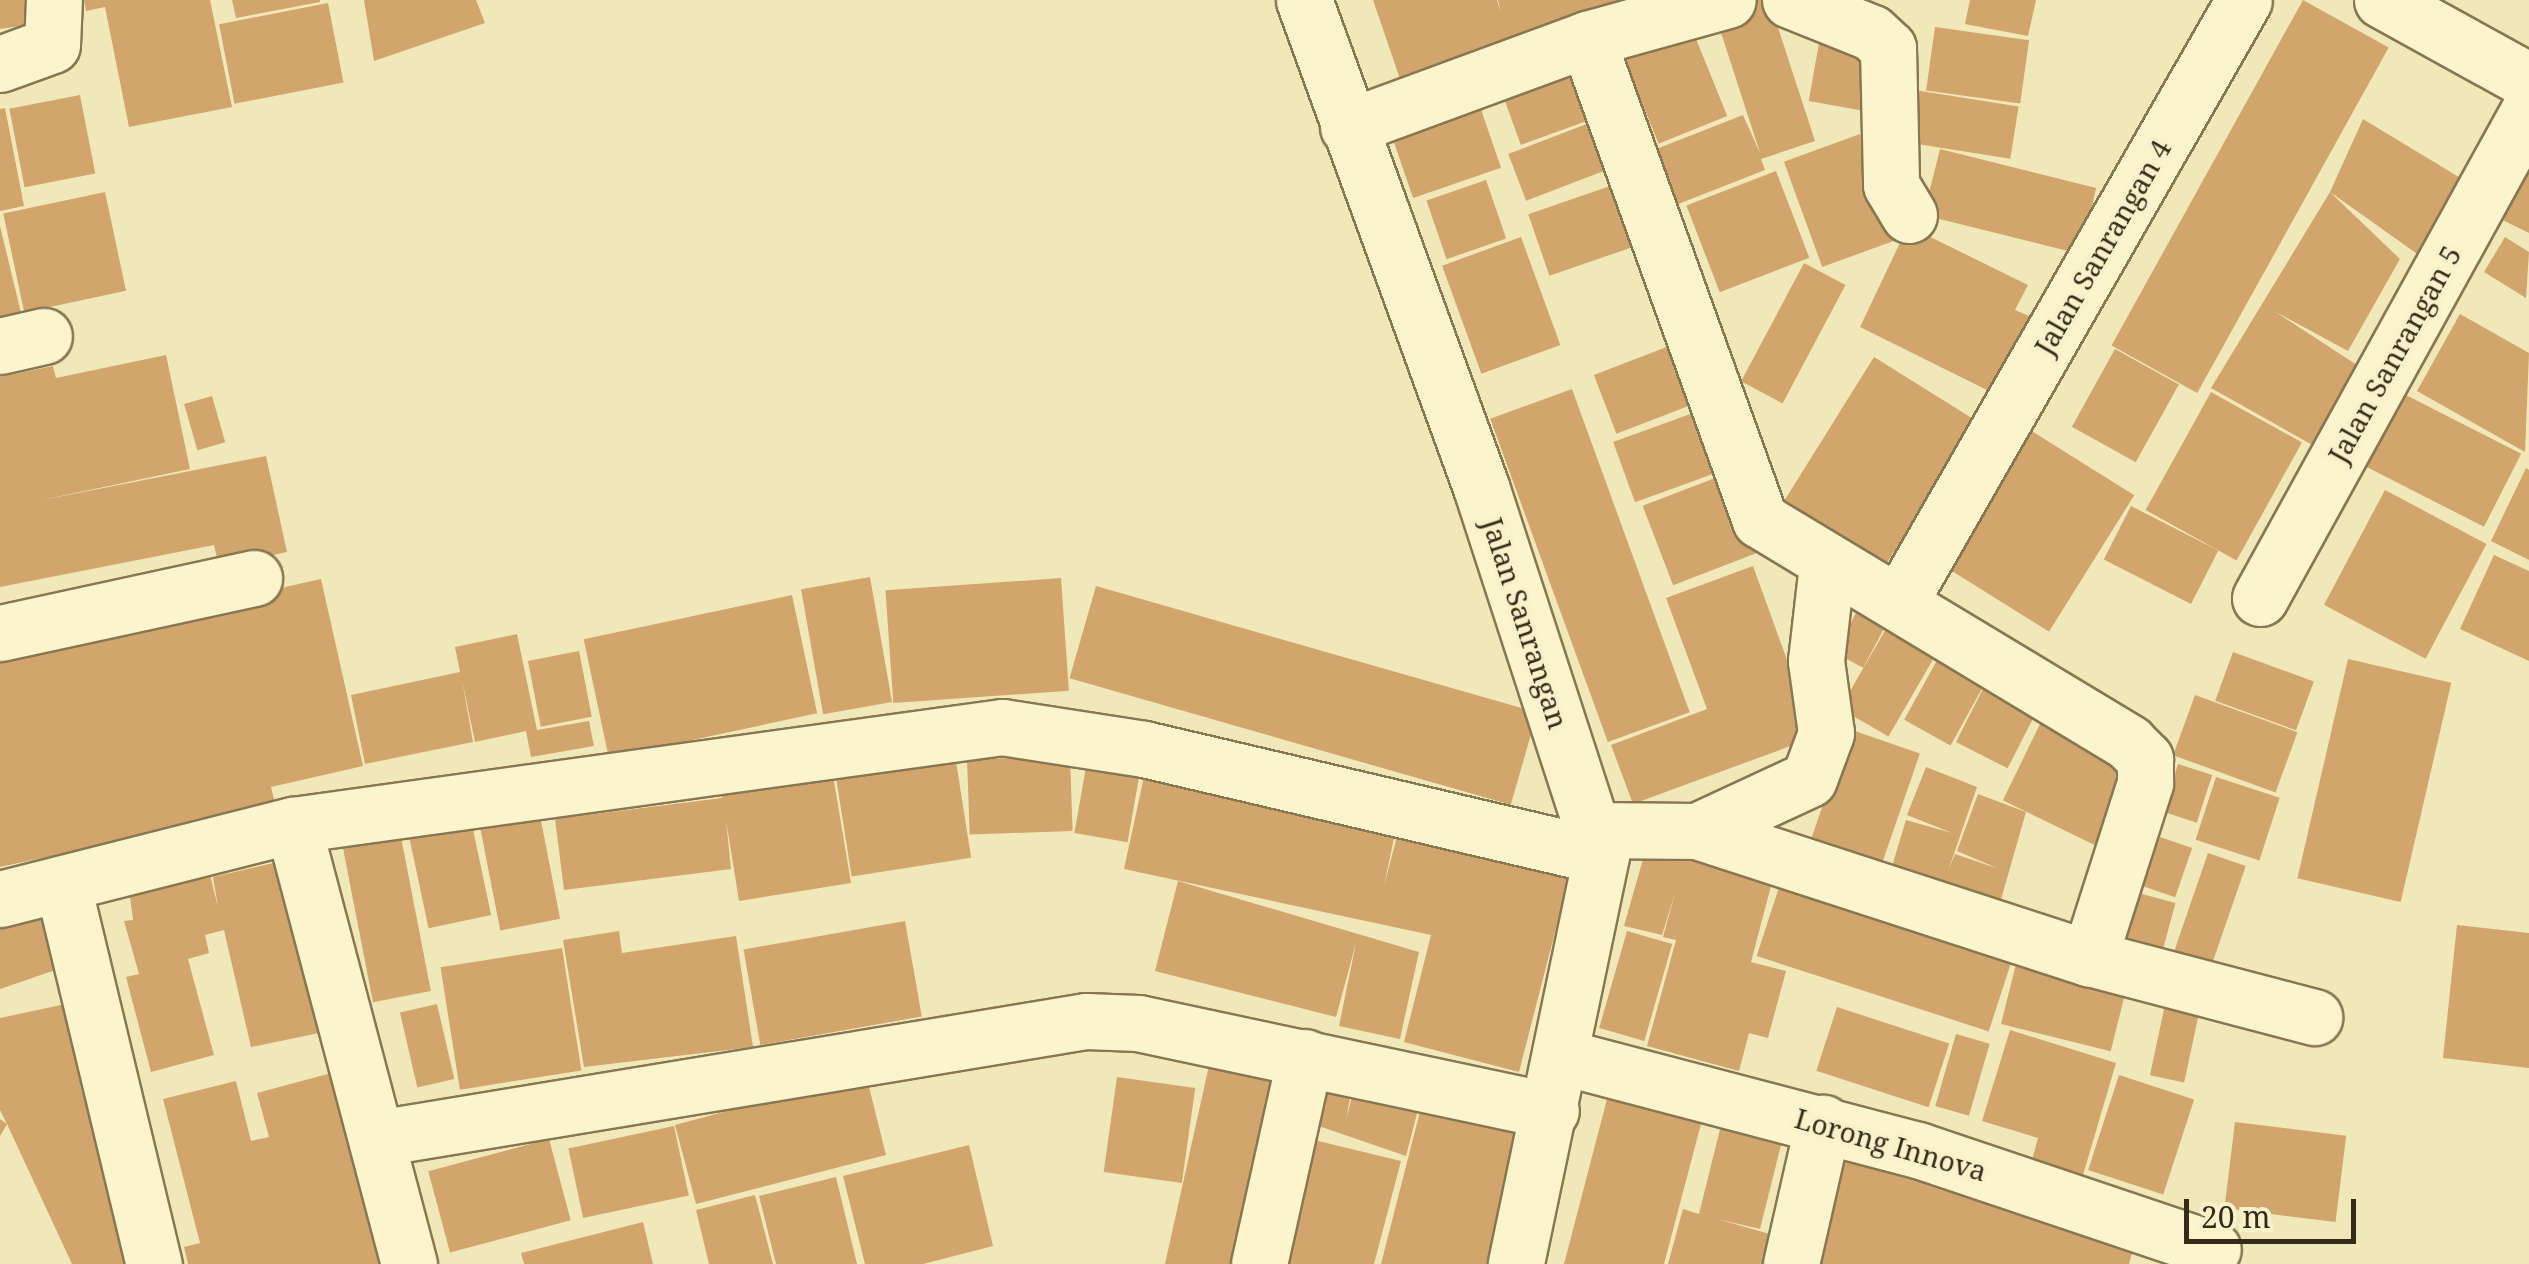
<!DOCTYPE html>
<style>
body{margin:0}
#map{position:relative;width:2529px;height:1264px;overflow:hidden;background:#f1e8b9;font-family:"Noto Serif",serif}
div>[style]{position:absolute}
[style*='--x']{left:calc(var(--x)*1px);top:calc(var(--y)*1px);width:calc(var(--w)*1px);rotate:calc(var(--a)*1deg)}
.building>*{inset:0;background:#d2a56c;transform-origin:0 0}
.roads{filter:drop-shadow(2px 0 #887753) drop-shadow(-2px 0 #887753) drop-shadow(0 2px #887753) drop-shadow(0 -2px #887753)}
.street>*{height:55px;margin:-27.5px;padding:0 27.5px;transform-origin:27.5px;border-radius:27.5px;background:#fbf4cd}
span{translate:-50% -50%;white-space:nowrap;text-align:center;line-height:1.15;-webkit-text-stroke:8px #f8f1c9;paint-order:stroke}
.street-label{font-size:28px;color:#362b19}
.scale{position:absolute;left:2184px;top:1199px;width:172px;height:45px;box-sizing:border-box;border:5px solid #362b19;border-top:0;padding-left:12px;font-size:30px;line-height:35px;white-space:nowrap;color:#362b19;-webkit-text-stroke:8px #f8f1c9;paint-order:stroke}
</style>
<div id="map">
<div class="building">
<div style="clip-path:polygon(0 0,46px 0,49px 22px,0 29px)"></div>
<div style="clip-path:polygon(84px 0,210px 0,232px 107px,129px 127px,105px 7px,86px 11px)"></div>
<div style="clip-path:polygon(232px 0,320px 0,320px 2px,236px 18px)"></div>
<div style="clip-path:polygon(364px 0,476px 0,485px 23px,374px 61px)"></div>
<div style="clip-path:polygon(1373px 0,1497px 0,1501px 12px,1498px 0,1644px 0,1400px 79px)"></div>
<div style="clip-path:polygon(1747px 0,1769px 0,1815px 141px,1761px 159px,1765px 170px,1663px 210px,1641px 155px,1743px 115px,1760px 153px,1714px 11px)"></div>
<div style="clip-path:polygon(1970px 0,2036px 0,2028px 36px,1965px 24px)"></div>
<div style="left:2303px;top:0;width:98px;height:395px;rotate:29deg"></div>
<div style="left:328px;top:3px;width:81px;height:111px;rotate:79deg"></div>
<div style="left:1686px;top:14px;width:110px;height:74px;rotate:68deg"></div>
<div style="left:1935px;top:27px;width:95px;height:64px;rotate:8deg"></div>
<div style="left:1819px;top:43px;width:61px;height:59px;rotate:10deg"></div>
<div style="left:1590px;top:57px;width:59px;height:95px;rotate:70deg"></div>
<div style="left:1908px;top:89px;width:112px;height:53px;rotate:9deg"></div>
<div style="left:1475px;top:92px;width:80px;height:93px;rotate:71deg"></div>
<div style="left:80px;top:95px;width:80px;height:72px;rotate:79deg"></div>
<div style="clip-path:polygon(5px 108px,24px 206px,0 211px,0 109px)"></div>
<div style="left:1610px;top:115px;width:50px;height:109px;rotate:69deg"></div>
<div style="clip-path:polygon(2363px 119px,2467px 182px,2423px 258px,2330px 192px,2400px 259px,2348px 351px,2274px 311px,2360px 367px,2316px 447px,2211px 388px,2330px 192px)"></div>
<div style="left:1860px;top:134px;width:112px;height:81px;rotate:70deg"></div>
<div style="clip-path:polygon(2529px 139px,2529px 233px,2490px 214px)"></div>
<div style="left:1940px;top:149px;width:161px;height:68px;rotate:14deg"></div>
<div style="left:1776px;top:171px;width:93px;height:96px;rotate:69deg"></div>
<div style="left:1486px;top:180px;width:62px;height:63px;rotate:71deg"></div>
<div style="left:1619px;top:183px;width:65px;height:96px;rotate:71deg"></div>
<div style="left:105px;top:192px;width:101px;height:104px;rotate:78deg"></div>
<div style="clip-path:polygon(0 226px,22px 317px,0 322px)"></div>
<div style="clip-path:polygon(1908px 226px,2028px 285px,2015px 310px,2036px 319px,1999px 396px,1860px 327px)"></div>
<div style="left:1521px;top:237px;width:115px;height:84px;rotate:70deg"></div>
<div style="clip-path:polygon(2505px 237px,2529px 252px,2526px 298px,2484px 272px)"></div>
<div style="left:1804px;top:263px;width:47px;height:134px;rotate:28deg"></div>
<div style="clip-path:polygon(2460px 314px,2529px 353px,2525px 452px,2417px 391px)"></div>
<div style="left:1690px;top:338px;width:63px;height:103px;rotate:69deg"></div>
<div style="left:2115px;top:349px;width:73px;height:89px;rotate:29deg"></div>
<div style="clip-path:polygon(166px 355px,190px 469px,32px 502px,266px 456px,287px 552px,219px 567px,214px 545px,0 587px,0 377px,53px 366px,56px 378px)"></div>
<div style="left:1874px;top:357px;width:120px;height:180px;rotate:32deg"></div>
<div style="left:1572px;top:389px;width:344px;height:87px;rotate:70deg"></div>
<div style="left:2211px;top:392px;width:104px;height:135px;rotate:29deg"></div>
<div style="left:2400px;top:392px;width:136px;height:82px;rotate:27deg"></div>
<div style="left:212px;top:396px;width:48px;height:29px;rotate:74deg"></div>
<div style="left:1693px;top:413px;width:64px;height:85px;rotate:70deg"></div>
<div style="left:2030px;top:430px;width:123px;height:161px;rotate:32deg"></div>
<div style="clip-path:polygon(2526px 468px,2529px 470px,2529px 560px,2491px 541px)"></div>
<div style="left:1736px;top:470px;width:85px;height:100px;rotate:69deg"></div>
<div style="left:2385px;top:490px;width:115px;height:130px;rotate:28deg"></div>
<div style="left:2131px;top:506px;width:98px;height:60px;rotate:27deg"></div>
<div style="clip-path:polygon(2494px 555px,2529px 571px,2529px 661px,2460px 629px)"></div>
<div style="clip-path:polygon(1753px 566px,1815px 737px,1633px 804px,1611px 745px,1707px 709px,1666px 598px)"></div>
<div style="left:870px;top:577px;width:127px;height:70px;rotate:80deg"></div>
<div style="left:1061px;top:578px;width:113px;height:176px;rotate:86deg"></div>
<div style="clip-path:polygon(321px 579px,363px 766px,271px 787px,276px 808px,0 867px,0 651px)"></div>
<div style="left:1096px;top:586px;width:459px;height:96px;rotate:16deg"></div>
<div style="left:792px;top:595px;width:121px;height:213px;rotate:78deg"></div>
<div style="left:1898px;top:608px;width:56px;height:116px;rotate:30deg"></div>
<div style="left:1856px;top:613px;width:32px;height:45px;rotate:28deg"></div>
<div style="clip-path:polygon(517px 634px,537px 730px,589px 721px,594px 746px,531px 757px,526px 731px,475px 742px,462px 680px,473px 742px,365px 764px,351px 695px,460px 672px,455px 647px)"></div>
<div style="left:579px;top:651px;width:67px;height:52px;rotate:79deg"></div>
<div style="left:2233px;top:652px;width:86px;height:52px;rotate:20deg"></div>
<div style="left:1940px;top:655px;width:53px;height:74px;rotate:29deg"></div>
<div style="left:2348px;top:659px;width:106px;height:225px;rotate:13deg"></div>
<div style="left:1985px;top:685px;width:58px;height:64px;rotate:27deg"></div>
<div style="left:2195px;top:695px;width:109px;height:64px;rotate:20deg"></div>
<div style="left:2041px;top:722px;width:102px;height:87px;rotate:26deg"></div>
<div style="left:1849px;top:729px;width:75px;height:121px;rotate:19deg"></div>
<div style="left:954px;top:749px;width:110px;height:121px;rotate:81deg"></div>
<div style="left:1070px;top:756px;width:75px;height:103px;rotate:88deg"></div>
<div style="clip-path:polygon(1147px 763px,1398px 819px,1384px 886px,1402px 817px,1573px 862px,1519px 1072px,1404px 1042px,1431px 935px,1124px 869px)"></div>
<div style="left:2178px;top:764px;width:36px;height:50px;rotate:18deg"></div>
<div style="left:1086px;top:767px;width:54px;height:67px;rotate:10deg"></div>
<div style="clip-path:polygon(1926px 767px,1977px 787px,1948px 871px,1955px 854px,1999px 869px,1957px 851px,1978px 794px,2026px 812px,1996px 917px,1887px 883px,1906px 820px,1952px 833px,1907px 815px)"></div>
<div style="clip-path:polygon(832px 769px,851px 883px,739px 901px,726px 820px,731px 869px,564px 890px,555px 819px,722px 798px,720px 788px)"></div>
<div style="left:2216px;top:777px;width:67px;height:66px;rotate:18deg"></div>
<div style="left:538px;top:805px;width:116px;height:61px;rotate:79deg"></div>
<div style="left:471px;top:820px;width:97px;height:64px;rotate:78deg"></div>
<div style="left:399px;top:827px;width:167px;height:59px;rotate:79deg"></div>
<div style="left:2160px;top:837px;width:34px;height:52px;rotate:19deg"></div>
<div style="clip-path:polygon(1649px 838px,1777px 863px,1751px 962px,1786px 971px,1768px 1038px,1749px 1033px,1739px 1071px,1647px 1046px,1676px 940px,1663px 937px,1675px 893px,1662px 935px,1624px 926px)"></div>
<div style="left:2208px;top:853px;width:40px;height:109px;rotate:19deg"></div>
<div style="clip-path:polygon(286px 860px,324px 1032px,251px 1047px,224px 930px,205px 935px,209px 953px,188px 959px,214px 1055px,151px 1072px,126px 977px,139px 974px,124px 921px,133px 920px,128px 880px,207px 863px,218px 907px,213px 877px)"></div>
<div style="left:1782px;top:878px;width:244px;height:82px;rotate:18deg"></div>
<div style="clip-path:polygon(1178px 881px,1419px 952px,1400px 1039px,1339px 1026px,1356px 943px,1336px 1017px,1155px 971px)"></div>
<div style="left:2131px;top:891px;width:46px;height:64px;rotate:15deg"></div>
<div style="clip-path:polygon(52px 899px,73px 964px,0 989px,0 916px)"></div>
<div style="left:905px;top:921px;width:97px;height:164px;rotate:80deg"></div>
<div style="clip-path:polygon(2457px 925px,2529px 933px,2529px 1068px,2443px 1058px)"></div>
<div style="clip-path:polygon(619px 931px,622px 953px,736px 936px,753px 1047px,584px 1067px,563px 940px)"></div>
<div style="left:1627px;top:931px;width:47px;height:101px;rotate:16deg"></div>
<div style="left:562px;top:948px;width:124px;height:123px;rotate:81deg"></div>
<div style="left:2018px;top:956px;width:113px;height:70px;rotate:14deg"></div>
<div style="left:2167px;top:995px;width:35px;height:82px;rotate:12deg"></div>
<div style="clip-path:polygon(75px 1002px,142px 1264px,72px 1264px,7px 1124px,0 1136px,0 1119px,7px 1124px,0 1110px,0 1018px)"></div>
<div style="left:437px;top:1004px;width:77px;height:38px;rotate:77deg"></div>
<div style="left:1837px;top:1007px;width:118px;height:67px;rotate:18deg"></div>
<div style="clip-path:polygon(2010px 1030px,2116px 1063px,2083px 1175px,2032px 1160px,2038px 1138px,1982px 1121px)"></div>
<div style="left:1956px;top:1034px;width:35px;height:75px;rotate:16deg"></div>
<div style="clip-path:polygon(1214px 1043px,1296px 1058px,1245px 1264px,1165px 1264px)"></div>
<div style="clip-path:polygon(335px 1072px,386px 1264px,188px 1264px,184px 1247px,200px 1243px,163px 1099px,236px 1081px,251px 1141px,269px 1137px,257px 1093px)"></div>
<div style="left:2119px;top:1075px;width:79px;height:100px;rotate:18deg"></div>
<div style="left:1117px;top:1077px;width:79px;height:96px;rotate:8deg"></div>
<div style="clip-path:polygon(867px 1079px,886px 1155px,696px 1204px,675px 1125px,738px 1108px,734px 1091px)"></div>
<div style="clip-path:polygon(1612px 1080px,1706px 1105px,1664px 1264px,1564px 1264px)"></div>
<div style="clip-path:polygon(1356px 1081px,1421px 1098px,1406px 1156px,1307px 1122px,1315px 1084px,1351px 1092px,1346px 1120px)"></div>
<div style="clip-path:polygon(1427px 1084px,1529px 1112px,1490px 1264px,1381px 1264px)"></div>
<div style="clip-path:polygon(1726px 1105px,1787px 1121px,1760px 1229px,1717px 1219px,1770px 1234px,1762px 1264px,1668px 1264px,1683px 1209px,1699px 1214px)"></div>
<div style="left:2235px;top:1122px;width:112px;height:87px;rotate:7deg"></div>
<div style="left:674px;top:1126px;width:71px;height:108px;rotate:78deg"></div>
<div style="left:549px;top:1139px;width:84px;height:125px;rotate:75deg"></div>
<div style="clip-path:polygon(1844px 1139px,2024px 1191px,2077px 1234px,2133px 1250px,2129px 1264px,1809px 1264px)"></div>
<div style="clip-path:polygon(1314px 1140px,1401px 1161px,1374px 1264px,1275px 1264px)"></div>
<div style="clip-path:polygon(969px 1145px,993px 1246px,923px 1264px,865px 1264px,843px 1176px)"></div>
<div style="clip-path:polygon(836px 1177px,857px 1264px,776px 1264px,759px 1196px)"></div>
<div style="clip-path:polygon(755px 1195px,773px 1264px,709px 1264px,696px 1210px)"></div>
<div style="clip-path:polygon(643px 1222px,653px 1264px,524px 1264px,521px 1253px)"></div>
</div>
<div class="roads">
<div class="street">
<div style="--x:1304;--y:0;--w:518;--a:70.03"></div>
<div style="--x:1481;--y:487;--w:388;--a:72"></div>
<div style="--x:1601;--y:856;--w:417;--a:101.8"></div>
<div style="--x:1790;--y:0;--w:88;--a:21.9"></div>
<div style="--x:1872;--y:33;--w:22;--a:43"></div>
<div style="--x:1888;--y:48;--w:137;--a:88.7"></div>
<div style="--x:1891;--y:185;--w:35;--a:59"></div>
<div style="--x:2382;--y:0;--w:168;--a:28.9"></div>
<div style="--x:1587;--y:39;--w:146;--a:-15.5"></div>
<div style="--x:0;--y:64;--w:55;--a:-20.1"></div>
<div style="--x:52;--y:45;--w:45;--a:-87.5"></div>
<div style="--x:1348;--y:127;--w:255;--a:-20.2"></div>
<div style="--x:1587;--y:39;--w:511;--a:70.22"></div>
<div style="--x:1760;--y:520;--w:431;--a:31.1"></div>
<div style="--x:2129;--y:743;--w:23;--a:45"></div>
<div style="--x:2145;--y:759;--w:24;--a:90"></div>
<div style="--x:2145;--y:783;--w:184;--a:107.7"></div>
<div style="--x:2089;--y:958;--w:233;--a:14.7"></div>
<div style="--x:0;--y:346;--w:45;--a:-12.8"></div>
<div style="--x:2260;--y:598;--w:557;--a:-61.14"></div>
<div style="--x:1900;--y:601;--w:692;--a:-60.21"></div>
<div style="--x:0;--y:633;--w:260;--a:-12.2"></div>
<div style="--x:293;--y:825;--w:454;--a:75.2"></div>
<div style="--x:1593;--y:830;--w:104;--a:0.6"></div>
<div style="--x:1697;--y:831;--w:123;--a:-24.9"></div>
<div style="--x:1809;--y:779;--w:49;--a:-69.7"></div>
<div style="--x:1826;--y:733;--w:73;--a:-97.9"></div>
<div style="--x:1816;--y:661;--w:97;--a:-83.5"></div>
<div style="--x:1697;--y:831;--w:412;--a:18"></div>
<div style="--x:63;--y:886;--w:389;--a:76.5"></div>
<div style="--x:0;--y:899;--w:302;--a:-14.2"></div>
<div style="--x:293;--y:825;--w:716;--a:-7.87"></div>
<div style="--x:1002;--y:727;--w:144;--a:8.8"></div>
<div style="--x:1144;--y:749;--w:469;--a:13.2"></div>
<div style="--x:1563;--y:1057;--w:367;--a:14.7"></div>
<div style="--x:1918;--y:1150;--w:311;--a:18.6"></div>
<div style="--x:378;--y:1138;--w:718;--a:-9.38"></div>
<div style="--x:1086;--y:1021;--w:52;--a:2.2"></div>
<div style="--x:1138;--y:1023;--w:422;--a:12"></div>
<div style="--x:1259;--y:1264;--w:212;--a:-77.5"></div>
<div style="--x:1791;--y:1264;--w:145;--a:-77.2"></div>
</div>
</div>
<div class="street-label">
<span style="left:2102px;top:247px;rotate:-60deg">Jalan Sanrangan 4</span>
<span style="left:2394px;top:354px;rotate:-61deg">Jalan Sanrangan 5</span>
<span style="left:1526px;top:623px;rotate:72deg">Jalan Sanrangan</span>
<span style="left:1891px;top:1144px;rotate:16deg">Lorong Innova</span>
</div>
<div class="scale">20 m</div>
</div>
